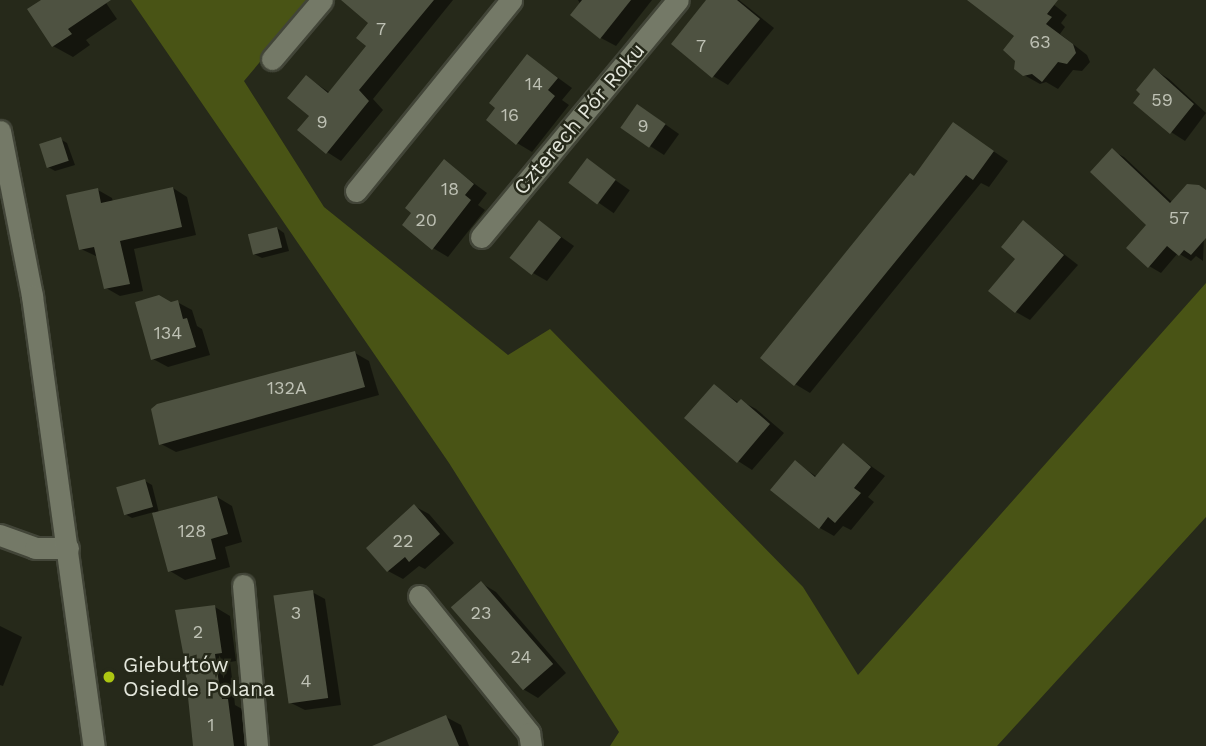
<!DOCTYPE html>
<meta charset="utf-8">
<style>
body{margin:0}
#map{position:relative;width:1206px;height:746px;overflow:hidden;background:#26291a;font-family:"Work Sans",sans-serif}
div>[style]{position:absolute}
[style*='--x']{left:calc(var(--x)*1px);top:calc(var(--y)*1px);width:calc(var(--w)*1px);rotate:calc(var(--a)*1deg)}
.green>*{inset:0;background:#495415}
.shadow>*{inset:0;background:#0007;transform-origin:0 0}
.building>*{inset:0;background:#4e5241;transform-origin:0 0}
.roads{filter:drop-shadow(2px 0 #424538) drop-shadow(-2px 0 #424538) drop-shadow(0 2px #424538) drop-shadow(0 -2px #424538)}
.street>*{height:21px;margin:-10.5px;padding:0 10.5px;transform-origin:10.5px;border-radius:10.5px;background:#747967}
.secondary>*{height:21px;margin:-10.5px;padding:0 10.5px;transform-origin:10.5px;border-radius:10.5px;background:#747967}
.dots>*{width:19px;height:19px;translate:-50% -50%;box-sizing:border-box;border:4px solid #26291a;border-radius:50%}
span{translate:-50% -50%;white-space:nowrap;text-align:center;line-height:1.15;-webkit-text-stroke:5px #26291a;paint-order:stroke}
.number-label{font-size:18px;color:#bec1b4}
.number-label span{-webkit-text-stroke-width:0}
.street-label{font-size:21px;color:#e3e6db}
.poi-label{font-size:21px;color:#e3e6db}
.left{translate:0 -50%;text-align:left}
</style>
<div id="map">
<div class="green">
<div style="clip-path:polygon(131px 0,312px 0,244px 81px,324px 207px,508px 355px,550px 329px,803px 587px,858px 675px,1206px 283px,1206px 517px,997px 746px,610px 746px,619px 732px,449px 463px)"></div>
</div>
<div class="shadow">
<div style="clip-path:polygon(44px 0,104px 0,117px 19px,86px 40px,90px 45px,73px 57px,53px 46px)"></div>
<div style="clip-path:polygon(352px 0,453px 0,373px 99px,383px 110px,341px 161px,327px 152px,311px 116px,307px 77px,330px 93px,368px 46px,370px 23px)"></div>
<div style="clip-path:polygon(578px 0,652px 0,616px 46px,601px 38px)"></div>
<div style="clip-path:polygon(708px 0,739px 0,774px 28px,728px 85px,713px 76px)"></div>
<div style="clip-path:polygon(970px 0,1048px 0,1067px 15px,1061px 23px,1065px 27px,1060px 34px,1087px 55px,1090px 62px,1082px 71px,1073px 70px,1058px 89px,1046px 82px,1040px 84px,1024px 75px,1017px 36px)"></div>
<div style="clip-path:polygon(528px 56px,572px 88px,562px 100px,569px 105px,532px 152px,517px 143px)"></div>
<div style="clip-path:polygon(1155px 70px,1169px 79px,1206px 113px,1185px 141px,1171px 132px)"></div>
<div style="clip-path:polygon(652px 115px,679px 134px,664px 155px,622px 128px)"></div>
<div style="clip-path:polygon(953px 124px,1008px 161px,989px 187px,981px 183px,810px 393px,795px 384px,915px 178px)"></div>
<div style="clip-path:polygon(60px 139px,67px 143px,75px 165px,55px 171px,48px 167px)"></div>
<div style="clip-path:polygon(1113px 151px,1124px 157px,1173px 203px,1206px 191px,1203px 261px,1196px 256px,1191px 261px,1178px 253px,1161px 273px,1149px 266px,1148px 225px)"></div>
<div style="clip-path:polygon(444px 161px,487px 193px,478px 205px,485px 210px,448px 257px,433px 248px)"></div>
<div style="left:588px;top:161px;width:51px;height:28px;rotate:35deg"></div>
<div style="clip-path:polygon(173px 188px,187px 197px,196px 235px,134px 249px,143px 291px,120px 296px,106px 288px,98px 257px,81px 249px,98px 190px,112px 198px,113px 202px)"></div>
<div style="clip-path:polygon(540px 222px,574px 246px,547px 281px,533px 273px)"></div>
<div style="clip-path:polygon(1024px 223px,1078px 265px,1030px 320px,1016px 312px,1018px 259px)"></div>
<div style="clip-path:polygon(277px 228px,284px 233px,289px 251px,262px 258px,254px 254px)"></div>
<div style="clip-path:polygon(177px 302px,192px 310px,197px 326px,202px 329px,210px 355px,168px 367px,153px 359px,171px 304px)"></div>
<div style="clip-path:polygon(355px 353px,369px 361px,379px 395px,176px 452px,161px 444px)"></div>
<div style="clip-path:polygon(714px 386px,739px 403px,741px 401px,756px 409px,784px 433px,752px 470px,738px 461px)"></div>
<div style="clip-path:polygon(843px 446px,885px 476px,868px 497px,874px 502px,851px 530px,843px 526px,834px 536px,820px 528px,795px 462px,817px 477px)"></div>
<div style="clip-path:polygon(145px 481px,152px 485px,159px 513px,217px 497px,232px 506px,242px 542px,225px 547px,230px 567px,185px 580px,170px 571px,154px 512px,132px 518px,125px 514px)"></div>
<div style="clip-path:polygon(414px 506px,429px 514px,454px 543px,425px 569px,419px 566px,403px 579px,388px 571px)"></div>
<div style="clip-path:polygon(481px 583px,496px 592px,566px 673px,538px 698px,523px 689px)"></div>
<div style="clip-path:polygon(312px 592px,325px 599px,341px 705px,305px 710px,291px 703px)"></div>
<div style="clip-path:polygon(215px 607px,230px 616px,236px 661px,230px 662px,233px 686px,235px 705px,242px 709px,247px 746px,195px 746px,186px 658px)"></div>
<div style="clip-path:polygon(0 626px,22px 637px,3px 686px,0 685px)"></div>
<div style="clip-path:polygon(446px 717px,461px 725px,469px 746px,385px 746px)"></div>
</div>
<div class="building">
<div style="clip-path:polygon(41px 0,111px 0,68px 29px,72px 34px,52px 47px,27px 9px)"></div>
<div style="clip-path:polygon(341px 0,434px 0,359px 90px,369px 101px,326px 154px,297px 130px,309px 116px,287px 98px,306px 75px,328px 93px,366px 46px,356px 38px,368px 23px)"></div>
<div style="clip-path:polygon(582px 0,631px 0,600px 39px,570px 15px)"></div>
<div style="clip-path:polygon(706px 0,737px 0,760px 19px,712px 78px,671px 44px)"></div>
<div style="clip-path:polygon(967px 0,1058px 0,1047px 14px,1052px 17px,1046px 24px,1073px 44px,1076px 53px,1067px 64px,1058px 62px,1042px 82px,1032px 74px,1023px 76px,1014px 69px,1015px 61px,1003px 50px,1014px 36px)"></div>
<div style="clip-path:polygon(527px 54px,558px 78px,548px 90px,555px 96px,516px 145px,486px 120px,495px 108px,489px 103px)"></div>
<div style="clip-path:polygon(1154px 68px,1194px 104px,1170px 134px,1133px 103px,1140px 94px,1136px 90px)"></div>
<div style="left:637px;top:104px;width:35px;height:29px;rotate:35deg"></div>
<div style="clip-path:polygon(953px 122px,994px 151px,973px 180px,966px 175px,794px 386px,760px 358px,910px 173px,914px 176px)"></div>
<div style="left:61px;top:137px;width:25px;height:23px;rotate:72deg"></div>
<div style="clip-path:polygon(1112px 148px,1170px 203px,1187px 184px,1199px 185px,1206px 190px,1206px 238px,1191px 255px,1184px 250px,1179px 256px,1167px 246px,1148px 268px,1126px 248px,1146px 225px,1090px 172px)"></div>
<div style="left:587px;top:158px;width:36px;height:31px;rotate:37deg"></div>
<div style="clip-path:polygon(444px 159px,474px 184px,465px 195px,471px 200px,432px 250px,402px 225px,411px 213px,405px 208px)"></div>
<div style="clip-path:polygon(173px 187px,182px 227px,120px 241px,130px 284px,104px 289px,94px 247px,79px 250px,66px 195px,98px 188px,101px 203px)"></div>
<div style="left:539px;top:220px;width:28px;height:48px;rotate:38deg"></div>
<div style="clip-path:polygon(1023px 220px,1064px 255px,1015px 313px,988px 291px,1015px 259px,1001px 247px)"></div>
<div style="left:277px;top:227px;width:21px;height:30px;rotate:76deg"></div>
<div style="clip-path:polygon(159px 295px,171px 302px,178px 300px,183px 319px,187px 318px,196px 347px,151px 360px,135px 302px)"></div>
<div style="clip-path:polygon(355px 351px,365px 387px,159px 445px,151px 409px,157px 404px)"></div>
<div style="clip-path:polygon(714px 384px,737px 403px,741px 399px,770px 424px,737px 463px,684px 418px)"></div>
<div style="clip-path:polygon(843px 443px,871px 467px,854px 488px,861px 493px,835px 523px,828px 517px,819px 529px,770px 490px,795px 460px,815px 477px)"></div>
<div style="left:145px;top:479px;width:29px;height:30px;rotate:74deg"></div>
<div style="clip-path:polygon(217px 496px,228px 534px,211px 539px,216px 559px,168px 572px,152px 513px)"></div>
<div style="clip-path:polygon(414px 504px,440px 534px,409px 562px,405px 557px,387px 572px,366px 548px)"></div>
<div style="left:481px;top:581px;width:110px;height:40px;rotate:49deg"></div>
<div style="left:313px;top:590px;width:109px;height:40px;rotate:82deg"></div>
<div style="clip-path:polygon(215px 605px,222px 653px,215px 654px,218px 677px,222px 699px,228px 699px,234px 746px,193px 746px,184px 658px,175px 610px)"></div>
<div style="clip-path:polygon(446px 715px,459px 746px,372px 746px)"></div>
</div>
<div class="roads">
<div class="street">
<div style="--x:272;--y:59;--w:77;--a:-49.7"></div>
<div style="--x:356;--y:191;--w:246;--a:-50.9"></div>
<div style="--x:481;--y:237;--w:308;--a:-50.3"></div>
<div style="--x:0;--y:535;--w:37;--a:20"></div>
<div style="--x:35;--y:548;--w:33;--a:0"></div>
<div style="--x:243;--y:585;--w:162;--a:85"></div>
<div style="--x:419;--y:596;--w:176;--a:51.2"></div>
<div style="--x:529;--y:733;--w:13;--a:81"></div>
</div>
<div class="secondary">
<div style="--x:0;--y:131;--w:168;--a:79"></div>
<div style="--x:32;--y:296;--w:454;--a:82.2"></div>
</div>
</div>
<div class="dots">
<div style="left:109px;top:677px;background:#acc612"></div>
</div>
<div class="number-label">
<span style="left:381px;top:29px">7</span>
<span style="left:1040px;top:42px">63</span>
<span style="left:701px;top:46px">7</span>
<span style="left:534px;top:84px">14</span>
<span style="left:1162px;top:100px">59</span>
<span style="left:510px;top:115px">16</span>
<span style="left:322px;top:122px">9</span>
<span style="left:643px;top:126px">9</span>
<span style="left:450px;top:189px">18</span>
<span style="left:1179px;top:218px">57</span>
<span style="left:426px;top:220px">20</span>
<span style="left:168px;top:333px">134</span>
<span style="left:287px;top:388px">132A</span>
<span style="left:192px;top:531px">128</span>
<span style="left:403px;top:541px">22</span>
<span style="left:296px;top:613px">3</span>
<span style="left:481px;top:613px">23</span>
<span style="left:198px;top:632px">2</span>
<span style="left:521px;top:657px">24</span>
<span style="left:306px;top:681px">4</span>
<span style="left:211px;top:725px">1</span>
</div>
<div class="street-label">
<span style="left:579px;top:119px;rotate:-50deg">Czterech Pór Roku</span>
</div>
<div class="poi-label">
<span class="left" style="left:123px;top:677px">Giebułtów<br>Osiedle Polana</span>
</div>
</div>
